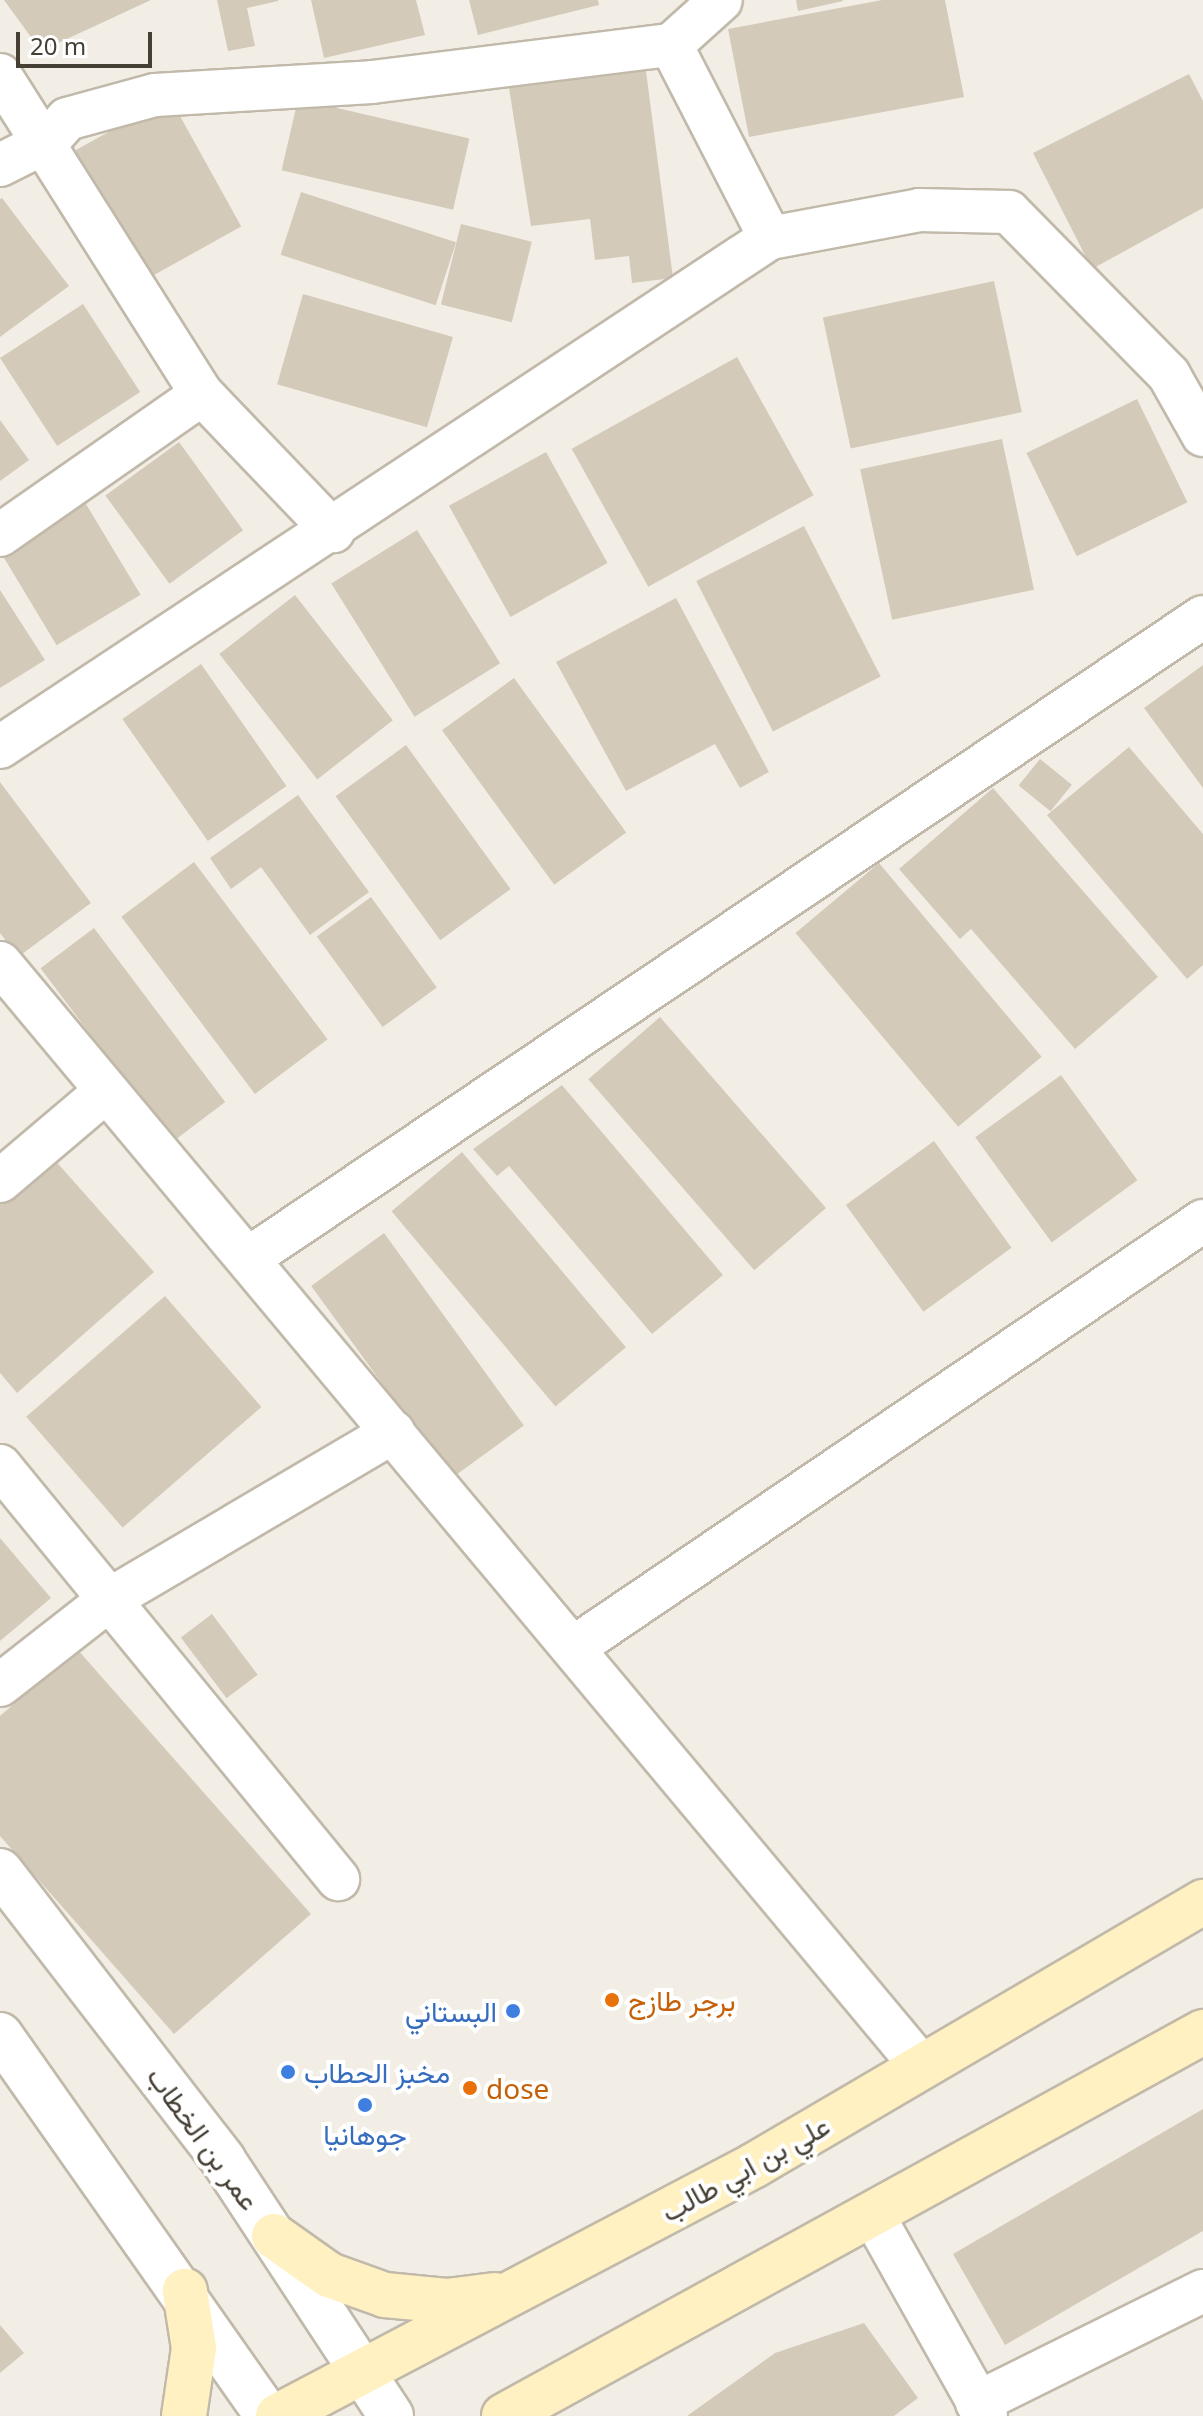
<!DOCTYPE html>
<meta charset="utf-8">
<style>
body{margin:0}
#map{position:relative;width:1203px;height:2416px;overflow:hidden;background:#f3eee5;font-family:"Noto Sans",Vazirmatn,sans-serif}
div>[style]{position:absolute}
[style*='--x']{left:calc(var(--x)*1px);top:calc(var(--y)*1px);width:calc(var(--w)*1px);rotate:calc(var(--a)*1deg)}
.building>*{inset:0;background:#d4caba;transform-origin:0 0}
.roads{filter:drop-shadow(2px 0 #c1b9aa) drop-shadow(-2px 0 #c1b9aa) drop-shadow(0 2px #c1b9aa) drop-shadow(0 -2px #c1b9aa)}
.minor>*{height:42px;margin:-21px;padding:0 21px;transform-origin:21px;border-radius:21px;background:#fff}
.tertiary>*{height:44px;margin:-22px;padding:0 22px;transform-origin:22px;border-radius:22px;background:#fff}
.secondary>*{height:44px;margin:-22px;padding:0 22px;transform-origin:22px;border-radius:22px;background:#fff1c2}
.dots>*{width:22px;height:22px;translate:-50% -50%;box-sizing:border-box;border:4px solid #fff;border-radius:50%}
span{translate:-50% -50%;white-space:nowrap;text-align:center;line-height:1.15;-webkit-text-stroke:8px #fff;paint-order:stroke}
.food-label{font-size:28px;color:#c56008}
.left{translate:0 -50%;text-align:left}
.shop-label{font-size:28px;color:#366cbe}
.right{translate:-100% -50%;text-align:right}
.street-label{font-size:28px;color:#453f34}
.scale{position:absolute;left:16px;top:32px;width:136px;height:36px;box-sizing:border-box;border:4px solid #453f34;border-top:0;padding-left:10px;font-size:24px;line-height:28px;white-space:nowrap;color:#453f34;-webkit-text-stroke:6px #fff;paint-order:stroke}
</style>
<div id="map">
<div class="building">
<div style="clip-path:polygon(4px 0,151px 0,41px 51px)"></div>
<div style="clip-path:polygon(217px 0,278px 0,278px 1px,247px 8px,255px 46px,228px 51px)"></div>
<div style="clip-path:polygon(311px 0,416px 0,425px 35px,324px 58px)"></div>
<div style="clip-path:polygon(469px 0,598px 0,599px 5px,478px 35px)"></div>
<div style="clip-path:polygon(796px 0,842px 0,843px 1px,798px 11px)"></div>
<div style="clip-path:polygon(882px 0,945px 0,964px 97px,749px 137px,728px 29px)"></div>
<div style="clip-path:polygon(646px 71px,673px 278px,632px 283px,629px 256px,595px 260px,590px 219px,531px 226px,509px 88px)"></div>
<div style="clip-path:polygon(1189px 74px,1203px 101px,1203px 208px,1092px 269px,1033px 153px)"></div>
<div style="left:170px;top:98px;width:147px;height:108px;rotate:61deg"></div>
<div style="left:298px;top:99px;width:176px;height:73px;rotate:13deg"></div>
<div style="left:301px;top:192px;width:163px;height:66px;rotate:18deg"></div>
<div style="clip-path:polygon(2px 198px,69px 286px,0 337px,0 199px)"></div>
<div style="left:461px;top:224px;width:73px;height:83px;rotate:14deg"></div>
<div style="left:994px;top:281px;width:134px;height:175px;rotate:78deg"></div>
<div style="left:303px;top:294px;width:156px;height:94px;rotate:16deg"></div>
<div style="left:83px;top:304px;width:105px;height:99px;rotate:57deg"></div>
<div style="left:737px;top:357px;width:158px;height:189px;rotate:61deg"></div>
<div style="left:1137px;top:399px;width:115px;height:123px;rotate:64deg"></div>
<div style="clip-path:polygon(0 420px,29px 460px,0 481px)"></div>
<div style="left:1002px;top:439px;width:154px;height:145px;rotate:78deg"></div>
<div style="left:179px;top:442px;width:109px;height:91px;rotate:54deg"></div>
<div style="left:546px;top:452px;width:127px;height:111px;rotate:61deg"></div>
<div style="left:86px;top:504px;width:106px;height:98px;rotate:59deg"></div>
<div style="left:804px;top:526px;width:169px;height:121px;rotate:63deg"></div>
<div style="left:417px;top:530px;width:157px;height:101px;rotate:58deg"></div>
<div style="clip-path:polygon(0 590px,45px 660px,0 688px)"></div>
<div style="left:295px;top:595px;width:159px;height:96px;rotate:52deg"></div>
<div style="clip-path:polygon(676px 598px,769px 772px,740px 788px,715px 744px,626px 791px,556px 662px)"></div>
<div style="left:201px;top:664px;width:149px;height:96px;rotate:55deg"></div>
<div style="clip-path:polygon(1203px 665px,1203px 788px,1144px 708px)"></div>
<div style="left:514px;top:678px;width:191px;height:89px;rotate:54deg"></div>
<div style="left:406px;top:745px;width:178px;height:87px;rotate:54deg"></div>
<div style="clip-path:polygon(1129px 747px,1203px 834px,1203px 965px,1187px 979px,1047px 815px)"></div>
<div style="left:1040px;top:759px;width:41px;height:34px;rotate:39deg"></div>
<div style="clip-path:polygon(0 782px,91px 903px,18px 957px,0 933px)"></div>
<div style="clip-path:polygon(993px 788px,1158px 977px,1075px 1049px,971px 929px,960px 939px,899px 869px)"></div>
<div style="clip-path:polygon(298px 795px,369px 892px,310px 935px,261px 867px,231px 889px,210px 858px)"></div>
<div style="left:194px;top:862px;width:222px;height:91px;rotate:53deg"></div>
<div style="left:879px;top:863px;width:253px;height:109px;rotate:50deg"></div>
<div style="left:371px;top:897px;width:112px;height:67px;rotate:54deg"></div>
<div style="left:94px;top:928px;width:218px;height:67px;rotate:53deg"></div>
<div style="left:660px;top:1017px;width:253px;height:95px;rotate:49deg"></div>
<div style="left:1061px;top:1075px;width:130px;height:106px;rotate:54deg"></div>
<div style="clip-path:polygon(562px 1085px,723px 1275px,652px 1334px,509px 1166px,497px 1176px,473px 1149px)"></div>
<div style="left:934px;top:1141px;width:132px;height:109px;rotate:54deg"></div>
<div style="left:462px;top:1152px;width:255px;height:92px;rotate:50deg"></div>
<div style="clip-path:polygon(53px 1158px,154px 1272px,17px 1393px,0 1373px,0 1204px)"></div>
<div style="left:384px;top:1233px;width:238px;height:90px;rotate:54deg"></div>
<div style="left:165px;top:1296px;width:147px;height:184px;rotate:49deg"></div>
<div style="clip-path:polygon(0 1538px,51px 1598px,0 1641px)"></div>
<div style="left:212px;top:1614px;width:76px;height:39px;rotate:53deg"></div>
<div style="clip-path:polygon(77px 1649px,311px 1914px,174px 2034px,0 1836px,0 1716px)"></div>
<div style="clip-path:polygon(1203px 2109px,1203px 2231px,1005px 2345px,953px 2254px)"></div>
<div style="clip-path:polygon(864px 2323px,918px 2398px,894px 2416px,687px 2416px,775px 2353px)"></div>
<div style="clip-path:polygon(0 2325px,24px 2353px,0 2373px)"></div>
</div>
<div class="roads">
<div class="minor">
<div style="--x:671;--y:45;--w:217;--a:62.8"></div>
<div style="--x:0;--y:75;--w:378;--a:57.7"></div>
<div style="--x:202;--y:394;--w:190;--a:46.3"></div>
<div style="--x:0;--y:165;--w:54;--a:-26.6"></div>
<div style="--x:48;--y:141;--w:29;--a:-49"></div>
<div style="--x:67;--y:119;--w:91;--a:-15.3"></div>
<div style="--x:155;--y:95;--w:217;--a:-3.4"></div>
<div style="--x:372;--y:82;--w:301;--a:-7.1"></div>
<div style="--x:671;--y:45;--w:67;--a:-42"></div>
<div style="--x:0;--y:535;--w:246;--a:-34.9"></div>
<div style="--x:0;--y:747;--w:923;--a:-33.47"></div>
<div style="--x:770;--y:238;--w:152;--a:-10.6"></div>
<div style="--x:919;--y:210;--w:90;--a:1.3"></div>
<div style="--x:1009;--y:212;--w:228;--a:45.5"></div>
<div style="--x:1169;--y:375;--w:69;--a:60.5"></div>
<div style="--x:0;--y:963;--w:1438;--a:50.13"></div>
<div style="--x:0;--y:1181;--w:138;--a:-40.3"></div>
<div style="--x:249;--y:1258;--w:1149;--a:-33.9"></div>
<div style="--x:0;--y:1466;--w:534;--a:50.7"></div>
<div style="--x:573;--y:1648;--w:761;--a:-34.13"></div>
<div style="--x:0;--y:1685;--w:140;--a:-38"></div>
<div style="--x:110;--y:1599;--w:329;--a:-30.5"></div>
<div style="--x:873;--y:2215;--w:231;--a:60.7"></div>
<div style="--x:977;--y:2403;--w:252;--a:-26.4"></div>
</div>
<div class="tertiary">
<div style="--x:0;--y:1871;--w:365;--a:52.3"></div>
<div style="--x:223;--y:2160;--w:306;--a:56.7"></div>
<div style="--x:0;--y:2035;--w:466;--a:54.9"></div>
</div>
<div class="secondary">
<div style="--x:274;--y:2236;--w:67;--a:35.3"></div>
<div style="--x:329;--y:2275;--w:59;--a:19.7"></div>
<div style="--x:385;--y:2295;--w:62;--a:5.5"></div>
<div style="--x:447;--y:2301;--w:48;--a:-7.1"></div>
<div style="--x:184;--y:2416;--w:69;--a:-81.6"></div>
<div style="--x:194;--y:2348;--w:58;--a:-99"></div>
<div style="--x:278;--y:2416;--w:537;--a:-27.76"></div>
<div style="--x:753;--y:2166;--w:522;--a:-30.4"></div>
<div style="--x:504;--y:2416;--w:798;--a:-28.78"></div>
</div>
</div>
<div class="dots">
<div style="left:612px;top:2000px;background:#e8710a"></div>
<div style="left:513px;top:2011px;background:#3f7fe0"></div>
<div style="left:288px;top:2072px;background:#3f7fe0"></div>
<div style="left:470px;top:2088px;background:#e8710a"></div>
<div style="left:365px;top:2105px;background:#3f7fe0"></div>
</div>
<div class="food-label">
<span class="left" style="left:628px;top:2000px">برجر طازج</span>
<span class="left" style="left:486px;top:2088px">dose</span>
</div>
<div class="shop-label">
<span class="right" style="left:497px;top:2011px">البستاني</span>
<span class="left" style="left:304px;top:2072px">مخبز الحطاب</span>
<span style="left:365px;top:2134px">جوهانيا</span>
</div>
<div class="street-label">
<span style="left:204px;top:2138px;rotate:54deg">عمر بن الخطاب</span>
<span style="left:745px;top:2168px;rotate:-29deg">علي بن ابي طالب</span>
</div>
<div class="scale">20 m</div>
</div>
